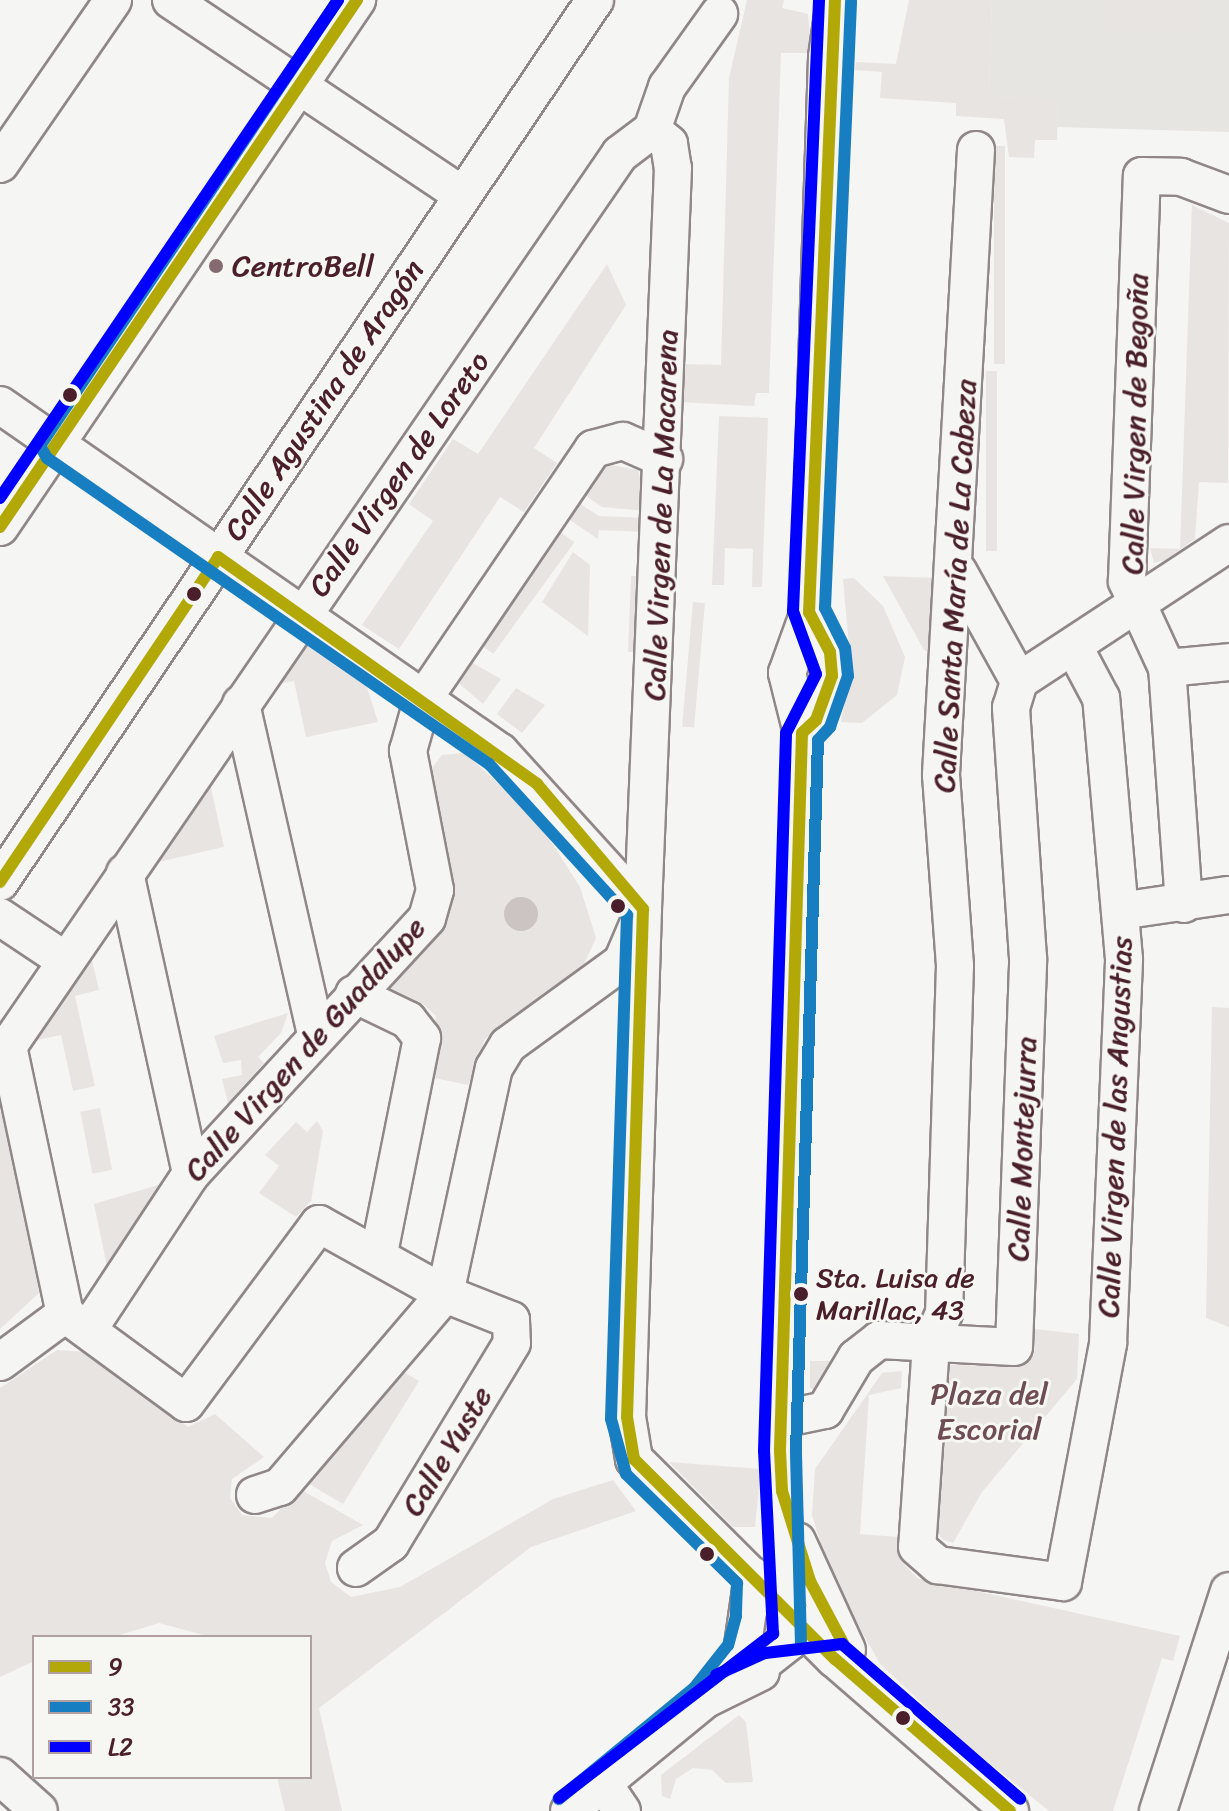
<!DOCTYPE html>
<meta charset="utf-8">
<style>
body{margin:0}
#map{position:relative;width:1229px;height:1811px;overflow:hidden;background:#f5f5f3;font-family:Sriracha,sans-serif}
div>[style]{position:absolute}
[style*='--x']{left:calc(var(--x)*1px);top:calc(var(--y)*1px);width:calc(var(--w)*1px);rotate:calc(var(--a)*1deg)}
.built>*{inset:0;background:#e7e5e2}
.green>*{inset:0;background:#e8e4e2;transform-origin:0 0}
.water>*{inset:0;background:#ccc3c3}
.round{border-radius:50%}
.roads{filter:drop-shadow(2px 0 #8f8788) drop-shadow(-2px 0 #8f8788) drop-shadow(0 2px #8f8788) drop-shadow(0 -2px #8f8788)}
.minor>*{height:36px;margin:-18px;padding:0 18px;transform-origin:18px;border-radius:18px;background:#f5f5f3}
.bus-1>*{height:12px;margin:-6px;padding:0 6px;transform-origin:6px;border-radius:6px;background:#b2a909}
.bus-2>*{height:12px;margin:-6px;padding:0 6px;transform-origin:6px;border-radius:6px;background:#187ec2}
.bus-3>*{height:12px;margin:-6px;padding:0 6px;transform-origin:6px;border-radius:6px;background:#00f}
.dots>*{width:22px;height:22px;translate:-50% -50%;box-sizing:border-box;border:4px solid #f6f6f2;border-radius:50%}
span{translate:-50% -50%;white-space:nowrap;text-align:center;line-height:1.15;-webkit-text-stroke:6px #f6f6f2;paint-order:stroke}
.bus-label{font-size:28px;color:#4a1f2b}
.left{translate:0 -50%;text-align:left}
.poi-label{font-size:30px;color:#4a1f2b}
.street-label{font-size:30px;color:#4a1f2b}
.park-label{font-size:30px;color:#6f4d56}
.legend{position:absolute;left:32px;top:1635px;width:280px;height:144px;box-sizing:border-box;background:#f6f6f2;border:2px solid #b1a0a2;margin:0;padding:10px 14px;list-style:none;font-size:24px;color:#4a1f2b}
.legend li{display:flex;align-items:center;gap:16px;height:40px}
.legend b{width:40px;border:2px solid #b1a0a2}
</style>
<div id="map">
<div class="built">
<div style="clip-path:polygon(992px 0,1229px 0,1229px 132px,1057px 127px,1058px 100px,998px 97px,989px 87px)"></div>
</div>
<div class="green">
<div style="clip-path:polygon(747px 0,784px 0,782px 8px,808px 14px,811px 53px,781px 53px,769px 393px,756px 393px,754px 406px,680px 402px,682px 364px,721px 365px,729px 78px)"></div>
<div style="clip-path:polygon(909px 0,992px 0,989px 87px,998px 97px,1058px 99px,1057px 140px,1035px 140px,1034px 158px,1009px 157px,1004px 119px,956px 116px,956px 103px,880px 98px,882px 72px,855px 70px,856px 62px,896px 64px)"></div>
<div style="left:1103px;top:0;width:96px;height:34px"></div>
<div style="left:994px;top:146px;width:11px;height:218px"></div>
<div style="clip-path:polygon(1192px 205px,1229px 223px,1228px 483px,1199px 482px,1195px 539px,1165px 560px,1154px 563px,1150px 548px,1180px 549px)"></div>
<div style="clip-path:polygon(607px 264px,626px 305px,534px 448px,557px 463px,524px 512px,500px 497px,399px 649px,362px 625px,433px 521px,409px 504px,453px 439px,478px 454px)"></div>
<div style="left:986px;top:371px;width:11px;height:180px"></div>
<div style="clip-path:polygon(719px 416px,768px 418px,762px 587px,752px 587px,753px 549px,725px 548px,724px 585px,712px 585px)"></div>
<div style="clip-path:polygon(606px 464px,638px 470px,648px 511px,602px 507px,582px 493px)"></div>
<div style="clip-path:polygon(576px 501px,599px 516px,647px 518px,646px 532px,599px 530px,598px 539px,567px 518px)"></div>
<div style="left:559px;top:531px;width:19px;height:138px;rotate:36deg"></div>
<div style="clip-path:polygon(573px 552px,590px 565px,588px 636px,542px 602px)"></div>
<div style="clip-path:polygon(631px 576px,638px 576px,637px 652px,628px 652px)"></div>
<div style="clip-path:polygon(883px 576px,938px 578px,931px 653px,924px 650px)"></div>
<div style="clip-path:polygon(854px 578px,883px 606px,905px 657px,897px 695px,862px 723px,841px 722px,851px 669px,843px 579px)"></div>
<div style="left:693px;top:602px;width:12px;height:125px;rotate:5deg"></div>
<div style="clip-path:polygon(306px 645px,367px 687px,378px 722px,306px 737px,294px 681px,268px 686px)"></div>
<div style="clip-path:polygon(469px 661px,501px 679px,483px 704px,455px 680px)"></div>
<div style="clip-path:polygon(516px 688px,545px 705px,522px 733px,497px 714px)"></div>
<div style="clip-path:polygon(465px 753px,536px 818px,580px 887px,596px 938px,583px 966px,485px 1039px,468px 1085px,430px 1077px,436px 1016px,423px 1004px,392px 999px,387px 986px,443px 924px,429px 772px,442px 755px)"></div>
<div style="clip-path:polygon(208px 774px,224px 847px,149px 864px)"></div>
<div style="clip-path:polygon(90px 952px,99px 990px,75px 996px,95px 1086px,73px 1091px,61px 1035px,32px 1041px)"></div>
<div style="clip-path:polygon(1212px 1007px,1229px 1008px,1229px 1327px,1206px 1318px)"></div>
<div style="clip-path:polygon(288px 1013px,281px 1033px,258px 1057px,264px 1063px,228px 1103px,222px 1079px,242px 1075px,241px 1060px,223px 1063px,214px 1036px)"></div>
<div style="left:100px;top:1108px;width:63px;height:20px;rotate:79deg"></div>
<div style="clip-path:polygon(0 1112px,11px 1122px,39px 1293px,0 1329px)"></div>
<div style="clip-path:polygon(317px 1121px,323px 1131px,311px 1201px,296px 1217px,259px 1193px,279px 1166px,265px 1155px,296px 1122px,307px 1132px)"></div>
<div style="clip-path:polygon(168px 1182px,108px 1271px,94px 1204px)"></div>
<div style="clip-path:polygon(1035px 1329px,1079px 1334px,1077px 1379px,982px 1492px,953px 1543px,942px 1539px,936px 1530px,947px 1365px,1022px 1366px,1034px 1355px)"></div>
<div style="clip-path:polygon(57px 1350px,88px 1352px,188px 1427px,215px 1414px,264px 1457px,232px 1479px,230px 1498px,242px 1515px,272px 1518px,300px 1489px,363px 1525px,332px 1541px,325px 1563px,331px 1582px,351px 1597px,400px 1587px,553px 1499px,613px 1480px,636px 1511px,531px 1547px,319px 1708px,342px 1811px,285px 1811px,277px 1777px,310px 1777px,310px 1637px,211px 1637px,159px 1623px,113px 1637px,34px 1637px,34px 1661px,0 1677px,0 1388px)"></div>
<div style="clip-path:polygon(810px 1361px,836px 1361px,815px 1391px,810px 1388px)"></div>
<div style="clip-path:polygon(402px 1371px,419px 1381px,343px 1504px,306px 1482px)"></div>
<div style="clip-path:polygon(902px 1371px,901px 1388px,869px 1395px,860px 1534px,898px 1537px,900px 1560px,917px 1578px,1180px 1636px,1173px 1661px,1162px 1658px,1113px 1811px,1049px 1811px,966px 1744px,881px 1665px,833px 1583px,812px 1515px,815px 1469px,882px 1373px)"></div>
<div style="clip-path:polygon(669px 1462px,761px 1469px,755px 1527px,733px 1527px)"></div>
<div style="clip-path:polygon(739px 1715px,746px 1722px,753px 1782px,726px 1783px,712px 1770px,693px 1768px,676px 1779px,670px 1799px,662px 1796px,661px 1775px)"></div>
</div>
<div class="water">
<div class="round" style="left:504px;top:897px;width:34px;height:34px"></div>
</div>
<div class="roads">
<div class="minor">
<div style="--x:171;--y:0;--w:350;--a:33.8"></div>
<div style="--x:652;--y:130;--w:22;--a:39"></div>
<div style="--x:669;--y:144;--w:24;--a:81"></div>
<div style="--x:673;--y:168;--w:742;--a:92.32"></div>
<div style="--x:643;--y:909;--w:508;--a:91.8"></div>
<div style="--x:627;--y:1417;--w:43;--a:80.5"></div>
<div style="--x:634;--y:1459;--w:284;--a:44.9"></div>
<div style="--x:835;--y:1659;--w:232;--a:41"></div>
<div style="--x:976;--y:150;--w:626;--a:93.21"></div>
<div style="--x:941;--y:775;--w:191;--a:85.8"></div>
<div style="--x:955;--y:965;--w:348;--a:91.8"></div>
<div style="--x:944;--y:1313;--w:34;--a:113"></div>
<div style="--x:931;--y:1344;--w:203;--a:93.9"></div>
<div style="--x:917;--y:1547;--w:28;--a:41"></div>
<div style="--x:938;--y:1565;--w:126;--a:7.7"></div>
<div style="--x:1063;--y:1582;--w:243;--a:-79.3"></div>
<div style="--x:1108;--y:1343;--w:384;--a:-87.6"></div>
<div style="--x:1124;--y:959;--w:262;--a:-95"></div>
<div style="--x:1101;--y:698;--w:58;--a:-117.9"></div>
<div style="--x:0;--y:164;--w:199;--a:-55.4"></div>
<div style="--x:0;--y:405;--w:609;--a:34.76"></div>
<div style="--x:500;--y:752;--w:212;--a:47.7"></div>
<div style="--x:0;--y:527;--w:637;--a:-55.89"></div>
<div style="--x:958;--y:571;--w:126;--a:61"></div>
<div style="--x:1167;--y:668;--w:62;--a:-5.5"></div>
<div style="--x:241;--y:704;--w:338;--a:77.2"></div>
<div style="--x:802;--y:733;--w:19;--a:-43"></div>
<div style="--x:816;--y:720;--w:47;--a:-70"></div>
<div style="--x:832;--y:676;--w:24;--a:-95"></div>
<div style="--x:830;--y:652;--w:45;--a:-117.7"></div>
<div style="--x:125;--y:873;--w:308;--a:77.6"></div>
<div style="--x:0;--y:882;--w:1064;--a:-56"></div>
<div style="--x:1184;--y:904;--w:237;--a:-94.1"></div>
<div style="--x:1167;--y:668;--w:96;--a:-114.7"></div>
<div style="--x:1127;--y:581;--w:405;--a:-87.9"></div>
<div style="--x:1142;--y:176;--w:39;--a:1"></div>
<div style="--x:1181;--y:177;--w:51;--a:20.6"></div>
<div style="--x:1120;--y:911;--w:110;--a:-8.4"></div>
<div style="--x:0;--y:917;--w:79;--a:33.7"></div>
<div style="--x:354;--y:994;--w:60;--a:25.7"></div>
<div style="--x:408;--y:1020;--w:23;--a:52"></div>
<div style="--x:422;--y:1038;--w:220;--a:101.3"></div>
<div style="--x:8;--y:1046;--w:274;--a:78"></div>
<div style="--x:65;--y:1314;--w:150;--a:36.3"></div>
<div style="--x:186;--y:1403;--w:223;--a:-53.4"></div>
<div style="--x:319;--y:1224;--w:144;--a:29.1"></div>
<div style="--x:445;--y:1294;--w:71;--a:21.5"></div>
<div style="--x:511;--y:1320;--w:23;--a:88"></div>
<div style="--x:512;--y:1343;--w:234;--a:121.2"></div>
<div style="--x:391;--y:1543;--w:43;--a:144.5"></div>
<div style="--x:0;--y:1058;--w:1096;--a:-55.56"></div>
<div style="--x:620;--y:154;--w:40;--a:-37"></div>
<div style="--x:652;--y:130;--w:46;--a:-70.8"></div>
<div style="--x:667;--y:87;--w:90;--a:-54.5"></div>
<div style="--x:90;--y:1327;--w:183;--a:-56.6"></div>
<div style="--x:191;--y:1174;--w:348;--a:-47.3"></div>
<div style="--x:427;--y:918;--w:29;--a:-74"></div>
<div style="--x:435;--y:890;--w:142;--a:-101"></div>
<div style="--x:408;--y:751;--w:52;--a:-74.4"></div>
<div style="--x:422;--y:701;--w:305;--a:-55.8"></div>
<div style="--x:593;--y:449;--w:31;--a:-15"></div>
<div style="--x:623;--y:441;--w:45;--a:23.7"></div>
<div style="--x:0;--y:1362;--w:81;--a:-36.4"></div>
<div style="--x:782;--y:1419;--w:44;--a:-11.8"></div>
<div style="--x:825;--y:1410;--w:61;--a:-59.2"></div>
<div style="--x:856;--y:1358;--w:29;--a:-38"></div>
<div style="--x:879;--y:1340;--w:135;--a:3"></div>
<div style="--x:1014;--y:1347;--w:389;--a:-87.9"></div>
<div style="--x:1028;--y:958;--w:251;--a:-93.9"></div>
<div style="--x:1011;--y:708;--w:28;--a:-73"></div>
<div style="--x:1019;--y:681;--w:251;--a:-33.3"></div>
<div style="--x:255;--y:1495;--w:26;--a:-18"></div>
<div style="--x:280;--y:1487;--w:254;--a:-49.5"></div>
<div style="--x:445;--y:1294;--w:231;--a:-77.8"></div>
<div style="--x:494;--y:1068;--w:27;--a:-59"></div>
<div style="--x:508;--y:1045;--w:141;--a:-36.1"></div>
<div style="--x:622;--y:962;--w:43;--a:-67"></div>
<div style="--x:797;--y:1541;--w:120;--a:65.4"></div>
<div style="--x:738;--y:1682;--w:65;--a:-38.1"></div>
<div style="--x:789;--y:1642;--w:191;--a:-92.7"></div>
<div style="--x:780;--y:1451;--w:718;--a:-88.24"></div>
<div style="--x:802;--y:733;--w:62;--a:-104"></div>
<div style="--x:787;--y:673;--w:65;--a:-70.2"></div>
<div style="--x:809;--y:612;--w:555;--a:-88.14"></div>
<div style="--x:827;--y:57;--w:58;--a:-82"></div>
<div style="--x:717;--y:1685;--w:41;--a:-52.9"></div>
<div style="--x:742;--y:1652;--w:77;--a:-81.8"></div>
<div style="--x:0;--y:1776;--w:52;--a:41.9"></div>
<div style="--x:603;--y:1783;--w:34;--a:56"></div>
<div style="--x:569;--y:1811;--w:177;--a:-39.3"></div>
<div style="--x:706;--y:1699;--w:61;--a:-26.1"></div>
<div style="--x:1158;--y:1811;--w:231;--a:-72.1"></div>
</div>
</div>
<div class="bus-1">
<div style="--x:835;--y:0;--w:613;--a:92.43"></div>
<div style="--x:809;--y:612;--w:45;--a:62.3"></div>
<div style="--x:830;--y:652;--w:24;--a:85"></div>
<div style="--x:832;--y:676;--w:47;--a:110"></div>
<div style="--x:816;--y:720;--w:19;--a:137"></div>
<div style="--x:802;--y:733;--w:718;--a:91.76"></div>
<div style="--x:780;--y:1451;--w:40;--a:87.1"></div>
<div style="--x:782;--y:1491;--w:94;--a:72.7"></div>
<div style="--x:810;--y:1581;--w:70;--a:62"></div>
<div style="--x:0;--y:527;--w:637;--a:-55.89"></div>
<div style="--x:0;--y:882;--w:391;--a:-56.1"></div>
<div style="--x:218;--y:557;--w:392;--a:35.4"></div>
<div style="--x:537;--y:784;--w:164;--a:49.7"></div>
<div style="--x:643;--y:909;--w:508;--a:91.8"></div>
<div style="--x:627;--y:1417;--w:43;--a:80.5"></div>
<div style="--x:634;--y:1459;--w:284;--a:44.9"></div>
<div style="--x:835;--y:1659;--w:232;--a:41"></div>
</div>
<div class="bus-2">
<div style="--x:338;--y:0;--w:536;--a:123.75"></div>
<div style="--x:40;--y:446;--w:14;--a:60"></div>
<div style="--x:47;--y:458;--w:538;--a:34.7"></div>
<div style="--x:489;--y:764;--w:205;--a:47.6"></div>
<div style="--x:627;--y:915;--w:504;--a:91.82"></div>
<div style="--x:611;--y:1419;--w:57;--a:74.7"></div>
<div style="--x:626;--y:1474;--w:156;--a:44.5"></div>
<div style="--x:737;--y:1583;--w:33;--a:92"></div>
<div style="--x:736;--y:1616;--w:30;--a:105"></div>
<div style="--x:728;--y:1645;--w:55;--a:128.3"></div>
<div style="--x:694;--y:1688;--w:175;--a:140.6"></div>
<div style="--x:801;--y:1645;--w:194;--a:-91.5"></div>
<div style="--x:796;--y:1451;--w:711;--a:-88.23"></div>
<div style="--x:818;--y:740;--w:18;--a:-47"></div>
<div style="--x:830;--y:727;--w:54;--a:-70.6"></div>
<div style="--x:848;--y:676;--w:28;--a:-96"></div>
<div style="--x:845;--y:648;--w:45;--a:-116.6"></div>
<div style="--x:825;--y:608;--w:607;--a:-87.54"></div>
</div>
<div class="bus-3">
<div style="--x:0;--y:498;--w:602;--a:-55.83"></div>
<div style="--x:716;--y:1675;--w:54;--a:-24.2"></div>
<div style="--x:765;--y:1653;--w:78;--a:-6.7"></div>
<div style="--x:842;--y:1644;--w:236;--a:41"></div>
<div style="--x:559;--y:1798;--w:270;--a:-37.5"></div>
<div style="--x:773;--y:1634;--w:183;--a:-92.8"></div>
<div style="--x:764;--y:1451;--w:718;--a:-88.24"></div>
<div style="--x:786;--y:733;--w:66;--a:-63"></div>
<div style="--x:816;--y:674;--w:67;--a:-110.1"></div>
<div style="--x:793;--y:611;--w:612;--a:-87.56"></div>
</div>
<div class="dots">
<div style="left:216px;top:266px;background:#866a71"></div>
<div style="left:70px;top:395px;background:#4a1f2b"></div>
<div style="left:194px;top:594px;background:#4a1f2b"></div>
<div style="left:618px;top:906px;background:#4a1f2b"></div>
<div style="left:801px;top:1294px;background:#4a1f2b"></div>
<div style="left:707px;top:1554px;background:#4a1f2b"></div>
<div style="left:903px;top:1718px;background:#4a1f2b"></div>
</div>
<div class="bus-label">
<span class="left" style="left:816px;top:1294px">Sta. Luisa de<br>Marillac, 43</span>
</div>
<div class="poi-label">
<span class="left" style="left:232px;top:266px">CentroBell</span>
</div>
<div class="street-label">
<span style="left:324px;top:400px;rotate:-56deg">Calle Agustina de Aragón</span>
<span style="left:1135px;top:424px;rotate:-89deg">Calle Virgen de Begoña</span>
<span style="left:399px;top:474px;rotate:-55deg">Calle Virgen de Loreto</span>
<span style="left:661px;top:515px;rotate:-88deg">Calle Virgen de La Macarena</span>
<span style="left:955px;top:586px;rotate:-87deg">Calle Santa María de La Cabeza</span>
<span style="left:305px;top:1049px;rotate:-48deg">Calle Virgen de Guadalupe</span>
<span style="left:1115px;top:1127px;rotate:-88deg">Calle Virgen de las Angustias</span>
<span style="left:1022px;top:1149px;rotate:-88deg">Calle Montejurra</span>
<span style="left:447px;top:1451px;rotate:-59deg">Calle Yuste</span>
</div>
<div class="park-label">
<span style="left:989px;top:1411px">Plaza del<br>Escorial</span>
</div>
<ul class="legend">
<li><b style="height:10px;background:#b2a909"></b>9</li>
<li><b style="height:10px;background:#187ec2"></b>33</li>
<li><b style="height:10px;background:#00f"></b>L2</li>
</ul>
</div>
